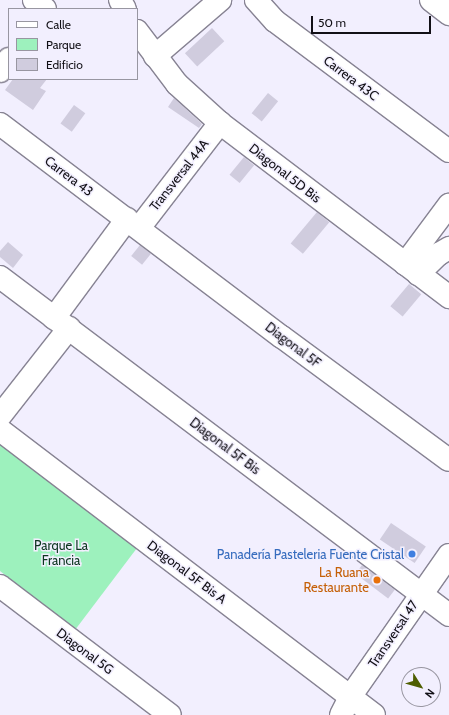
<!DOCTYPE html>
<meta charset="utf-8">
<style>
body{margin:0}
#map{position:relative;width:449px;height:715px;overflow:hidden;background:#f2effe;font-family:Cabin,sans-serif}
div>[style]{position:absolute}
[style*='--x']{left:calc(var(--x)*1px);top:calc(var(--y)*1px);width:calc(var(--w)*1px);rotate:calc(var(--a)*1deg)}
.green>*{inset:0;background:#9df1bd}
.building>*{inset:0;background:#d0ccde;transform-origin:0 0}
.roads{filter:drop-shadow(1px 0 #878393) drop-shadow(-1px 0 #878393) drop-shadow(0 1px #878393) drop-shadow(0 -1px #878393)}
.minor>*{height:22px;margin:-11px;padding:0 11px;transform-origin:11px;border-radius:11px;background:#fff}
.dots>*{width:11px;height:11px;translate:-50% -50%;box-sizing:border-box;border:2px solid #f2effe;border-radius:50%}
span{translate:-50% -50%;white-space:nowrap;text-align:center;line-height:1.15;-webkit-text-stroke:3px #f2effe;paint-order:stroke}
.street-label{font-size:13px;color:#121016}
.park-label{font-size:13px;color:#0d3721}
.shop-label{font-size:13px;color:#366cbe}
.right{translate:-100% -50%;text-align:right}
.food-label{font-size:13px;color:#c56008}
.legend{position:absolute;left:8px;top:8px;width:130px;height:72px;box-sizing:border-box;background:#f2effe;border:1px solid #9896a1;margin:0;padding:5px 7px;list-style:none;font-size:12px;color:#121016}
.legend li{display:flex;align-items:center;gap:8px;height:20px}
.legend b{width:20px;border:1px solid #9896a1}
.north{position:absolute;left:401px;top:667px;width:40px;height:40px;box-sizing:border-box;background:#f2effe;border:1px solid #9896a1;border-radius:50%;rotate:127deg;font-size:11px;font-weight:700;line-height:16px;text-align:center;color:#121016}
.north::after{content:'';display:block;margin:auto;width:14px;height:18px;background:#4e5e01;clip-path:polygon(50% 0,100% 100%,50% 72%,0 100%)}
.scale{position:absolute;left:311px;top:16px;width:120px;height:18px;box-sizing:border-box;border:2px solid #121016;border-top:0;padding-left:5px;font-size:12px;line-height:14px;white-space:nowrap;color:#121016;-webkit-text-stroke:3px #f2effe;paint-order:stroke}
</style>
<div id="map">
<div class="green">
<div style="clip-path:polygon(0 444px,137px 548px,75px 630px,0 571px)"></div>
</div>
<div class="building">
<div style="left:212px;top:28px;width:18px;height:37px;rotate:47deg"></div>
<div style="clip-path:polygon(13px 79px,47px 79px,40px 88px,46px 91px,33px 110px,5px 90px)"></div>
<div style="left:268px;top:93px;width:13px;height:26px;rotate:39deg"></div>
<div style="clip-path:polygon(174px 98px,202px 124px,199px 128px,168px 107px)"></div>
<div style="left:74px;top:105px;width:14px;height:23px;rotate:36deg"></div>
<div style="left:244px;top:157px;width:13px;height:23px;rotate:39deg"></div>
<div style="left:317px;top:212px;width:16px;height:41px;rotate:40deg"></div>
<div style="clip-path:polygon(8px 242px,23px 255px,13px 268px,0 257px,0 251px)"></div>
<div style="left:140px;top:245px;width:14px;height:14px;rotate:39deg"></div>
<div style="left:409px;top:284px;width:16px;height:29px;rotate:40deg"></div>
<div style="left:391px;top:523px;width:42px;height:20px;rotate:34deg"></div>
<div style="left:362px;top:565px;width:41px;height:11px;rotate:37deg"></div>
</div>
<div class="roads">
<div class="minor">
<div style="--x:34;--y:0;--w:14;--a:39"></div>
<div style="--x:120;--y:0;--w:10;--a:61"></div>
<div style="--x:256;--y:0;--w:28;--a:48"></div>
<div style="--x:275;--y:21;--w:217;--a:36.8"></div>
<div style="--x:431;--y:0;--w:23;--a:38"></div>
<div style="--x:137;--y:31;--w:66;--a:53"></div>
<div style="--x:177;--y:84;--w:58;--a:42.2"></div>
<div style="--x:220;--y:123;--w:288;--a:37.2"></div>
<div style="--x:155;--y:56;--w:86;--a:-40.7"></div>
<div style="--x:0;--y:71;--w:15;--a:-53"></div>
<div style="--x:0;--y:124;--w:353;--a:37.1"></div>
<div style="--x:282;--y:337;--w:207;--a:36.4"></div>
<div style="--x:139;--y:228;--w:133;--a:-52.4"></div>
<div style="--x:405;--y:264;--w:74;--a:-53.3"></div>
<div style="--x:418;--y:274;--w:29;--a:-44"></div>
<div style="--x:439;--y:254;--w:12;--a:-31"></div>
<div style="--x:0;--y:277;--w:562;--a:36.97"></div>
<div style="--x:54;--y:318;--w:123;--a:-53.6"></div>
<div style="--x:0;--y:416;--w:112;--a:-51.9"></div>
<div style="--x:0;--y:430;--w:470;--a:37.3"></div>
<div style="--x:0;--y:586;--w:213;--a:37.2"></div>
<div style="--x:341;--y:715;--w:20;--a:-63"></div>
<div style="--x:350;--y:697;--w:173;--a:-55.1"></div>
</div>
</div>
<div class="dots">
<div style="left:412px;top:554px;background:#3f7fe0"></div>
<div style="left:377px;top:580px;background:#e8710a"></div>
</div>
<div class="street-label">
<span style="left:351px;top:78px;rotate:37deg">Carrera 43C</span>
<span style="left:285px;top:173px;rotate:38deg">Diagonal 5D Bis</span>
<span style="left:179px;top:175px;rotate:-52deg">Transversal 44A</span>
<span style="left:69px;top:176px;rotate:37deg">Carrera 43</span>
<span style="left:293px;top:345px;rotate:37deg">Diagonal 5F</span>
<span style="left:225px;top:446px;rotate:37deg">Diagonal 5F Bis</span>
<span style="left:187px;top:572px;rotate:37deg">Diagonal 5F Bis A</span>
<span style="left:393px;top:634px;rotate:-56deg">Transversal 47</span>
<span style="left:85px;top:651px;rotate:37deg">Diagonal 5G</span>
</div>
<div class="park-label">
<span style="left:61px;top:553px">Parque La<br>Francia</span>
</div>
<div class="shop-label">
<span class="right" style="left:404px;top:554px">Panadería Pasteleria Fuente Cristal</span>
</div>
<div class="food-label">
<span class="right" style="left:369px;top:580px">La Ruana<br>Restaurante</span>
</div>
<ul class="legend">
<li><b style="height:5px;background:#fff"></b>Calle</li>
<li><b style="height:11px;background:#9df1bd"></b>Parque</li>
<li><b style="height:11px;background:#d0ccde"></b>Edificio</li>
</ul>
<div class="north">N</div>
<div class="scale">50 m</div>
</div>
